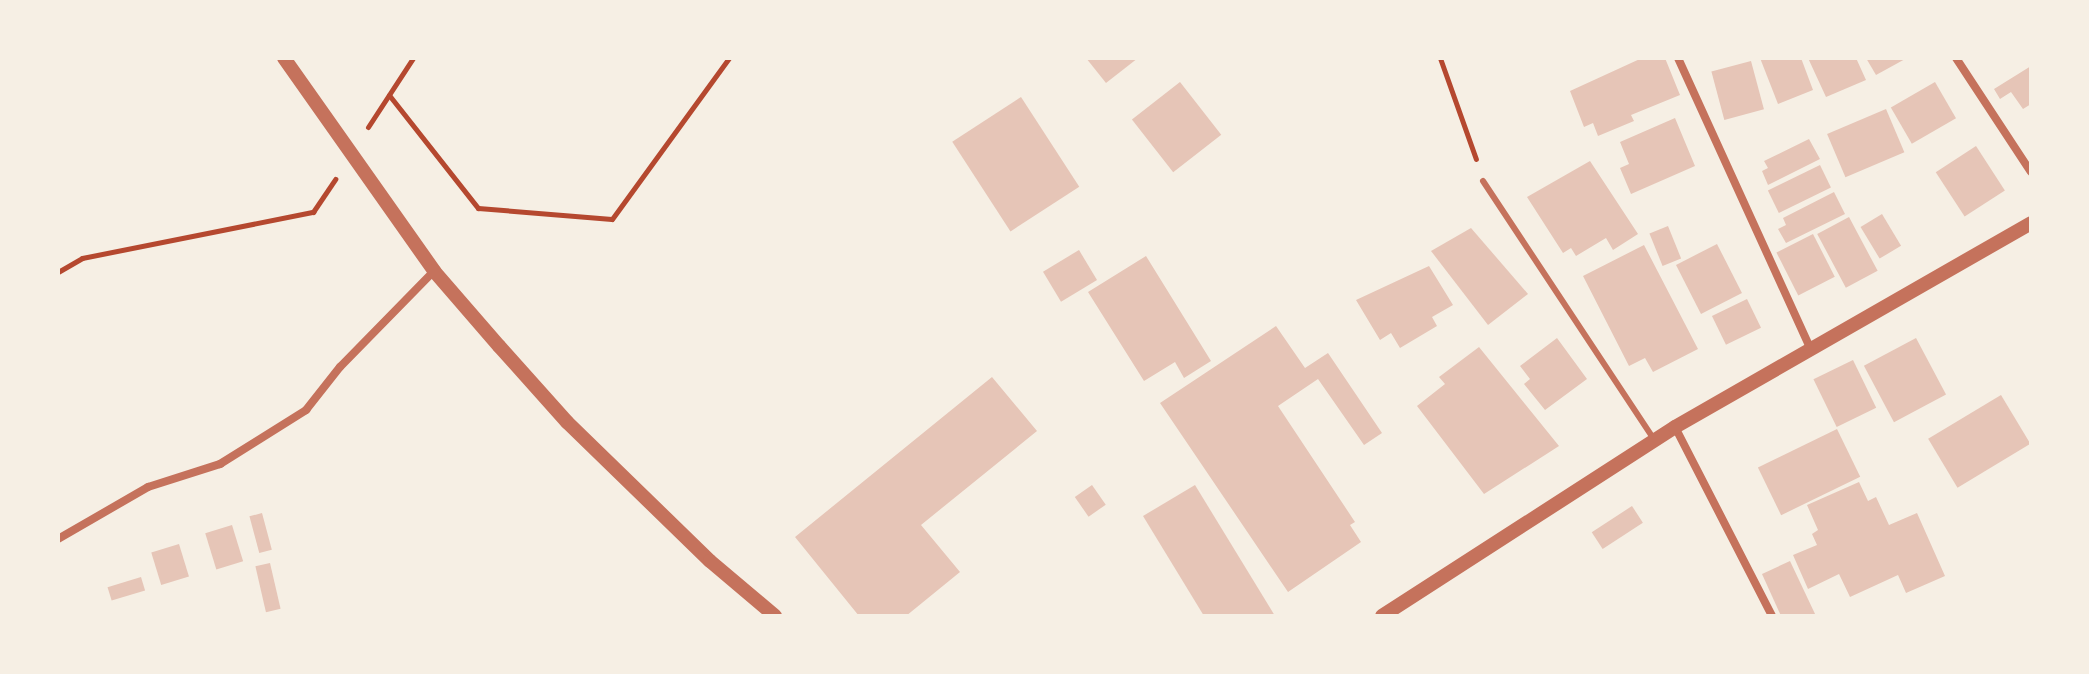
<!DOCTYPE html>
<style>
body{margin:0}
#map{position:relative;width:2089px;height:674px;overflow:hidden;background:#f6efe4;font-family:Overpass,sans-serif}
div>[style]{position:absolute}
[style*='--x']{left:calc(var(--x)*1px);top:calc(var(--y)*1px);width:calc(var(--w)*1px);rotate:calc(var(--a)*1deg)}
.building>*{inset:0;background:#e6c5b7;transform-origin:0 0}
.path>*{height:5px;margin:-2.5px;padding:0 2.5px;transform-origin:2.5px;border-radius:2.5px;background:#b5482f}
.service>*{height:6px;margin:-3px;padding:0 3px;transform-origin:3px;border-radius:3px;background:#c5725c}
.minor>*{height:8px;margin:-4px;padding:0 4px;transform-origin:4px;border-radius:4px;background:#c5725c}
.tertiary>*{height:14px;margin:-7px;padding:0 7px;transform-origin:7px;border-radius:7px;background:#c5725c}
span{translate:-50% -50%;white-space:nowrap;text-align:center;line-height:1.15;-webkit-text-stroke:6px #f6efe4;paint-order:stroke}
.frame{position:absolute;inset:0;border:60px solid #f6efe4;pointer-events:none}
</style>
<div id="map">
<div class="building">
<div style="clip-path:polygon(1086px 58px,1138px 58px,1106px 83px)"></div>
<div style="clip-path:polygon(1642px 58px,1665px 58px,1680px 95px,1631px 115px,1634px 121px,1598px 136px,1593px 123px,1584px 127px,1570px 91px)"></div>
<div style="clip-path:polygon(1760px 58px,1801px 58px,1813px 90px,1778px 104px)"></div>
<div style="clip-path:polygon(1808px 58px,1856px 58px,1866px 80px,1826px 97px)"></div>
<div style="clip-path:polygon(1866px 58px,1907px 58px,1876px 75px)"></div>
<div style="left:1751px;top:61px;width:50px;height:41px;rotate:75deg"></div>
<div style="clip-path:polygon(2031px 66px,2031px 104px,2023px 109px,2011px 92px,2000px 99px,1994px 89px)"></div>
<div style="left:1180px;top:82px;width:67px;height:61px;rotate:52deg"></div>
<div style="left:1935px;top:82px;width:42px;height:51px;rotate:60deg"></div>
<div style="left:1021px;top:97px;width:107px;height:82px;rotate:57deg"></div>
<div style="left:1886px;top:109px;width:47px;height:64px;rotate:67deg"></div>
<div style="clip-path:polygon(1675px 118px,1695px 166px,1631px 194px,1620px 168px,1629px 164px,1620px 142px)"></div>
<div style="clip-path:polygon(1809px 139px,1820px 159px,1768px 185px,1762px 171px,1768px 168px,1764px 161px)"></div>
<div style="left:1976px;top:146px;width:53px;height:48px;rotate:57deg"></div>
<div style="clip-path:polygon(1590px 161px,1638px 234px,1613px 250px,1606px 238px,1576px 256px,1571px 248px,1563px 253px,1527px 197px)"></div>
<div style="left:1820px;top:165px;width:25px;height:58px;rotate:64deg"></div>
<div style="clip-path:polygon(1834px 192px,1845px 214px,1786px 243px,1778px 229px,1786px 225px,1783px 218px)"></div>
<div style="left:1882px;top:214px;width:37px;height:25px;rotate:59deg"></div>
<div style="left:1849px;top:217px;width:61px;height:36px;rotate:62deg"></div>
<div style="left:1668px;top:226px;width:35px;height:20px;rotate:68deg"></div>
<div style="clip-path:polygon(1471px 228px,1528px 294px,1488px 325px,1431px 251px)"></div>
<div style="left:1813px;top:234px;width:48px;height:41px;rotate:63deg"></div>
<div style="left:1717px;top:244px;width:55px;height:46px;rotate:63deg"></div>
<div style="clip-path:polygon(1644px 245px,1698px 349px,1653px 372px,1645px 358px,1629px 366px,1583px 276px)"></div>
<div style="left:1079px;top:250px;width:35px;height:42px;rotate:59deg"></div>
<div style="clip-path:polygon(1146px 256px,1211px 361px,1184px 378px,1175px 362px,1144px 381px,1088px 292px)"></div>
<div style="clip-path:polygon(1429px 266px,1453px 305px,1432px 317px,1437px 326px,1400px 348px,1391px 333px,1380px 340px,1356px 300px)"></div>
<div style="left:1747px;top:299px;width:32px;height:39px;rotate:64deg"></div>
<div style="clip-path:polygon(1276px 326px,1305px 368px,1328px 353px,1382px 433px,1364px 445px,1318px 379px,1278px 406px,1355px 522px,1350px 525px,1361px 542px,1288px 592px,1160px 403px)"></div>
<div style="clip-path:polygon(1557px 338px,1587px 379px,1545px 410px,1524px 384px,1530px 379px,1520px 366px)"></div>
<div style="left:1916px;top:338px;width:64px;height:59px;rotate:62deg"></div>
<div style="clip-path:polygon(1479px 347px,1559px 446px,1484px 494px,1417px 406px,1445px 384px,1439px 377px)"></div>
<div style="left:1853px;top:360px;width:53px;height:44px;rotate:64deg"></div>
<div style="clip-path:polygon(992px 377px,1037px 431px,921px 525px,960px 572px,906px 616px,859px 616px,795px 537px)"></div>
<div style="left:2001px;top:395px;width:57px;height:85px;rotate:59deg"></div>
<div style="left:1837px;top:429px;width:53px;height:88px;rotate:64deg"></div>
<div style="clip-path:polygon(1859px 482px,1868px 501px,1876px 497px,1889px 525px,1917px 513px,1945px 576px,1906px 593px,1898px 575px,1850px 597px,1839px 574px,1808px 589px,1793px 555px,1817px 545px,1812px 534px,1818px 530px,1807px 505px)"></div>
<div style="left:1092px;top:485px;width:24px;height:21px;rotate:55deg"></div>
<div style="clip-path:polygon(1195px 485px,1275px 616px,1204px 616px,1143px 516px)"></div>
<div style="left:1632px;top:506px;width:20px;height:48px;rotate:57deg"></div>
<div style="left:262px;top:513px;width:38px;height:13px;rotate:75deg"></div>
<div style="left:232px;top:525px;width:38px;height:28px;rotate:73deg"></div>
<div style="left:179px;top:544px;width:34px;height:29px;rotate:73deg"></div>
<div style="clip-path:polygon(1790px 561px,1816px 616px,1781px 616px,1762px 574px)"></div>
<div style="left:270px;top:563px;width:47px;height:15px;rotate:77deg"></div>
<div style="left:141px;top:577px;width:14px;height:35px;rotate:73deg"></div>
</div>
<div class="path">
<div style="--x:1440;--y:58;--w:107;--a:70.4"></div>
<div style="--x:389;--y:95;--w:144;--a:51.8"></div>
<div style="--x:478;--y:208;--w:134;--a:4.7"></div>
<div style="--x:612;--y:219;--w:199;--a:-54"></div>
<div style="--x:368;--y:127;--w:82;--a:-56.9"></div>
<div style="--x:58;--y:272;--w:28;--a:-30"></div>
<div style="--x:82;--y:258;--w:236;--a:-11.3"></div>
<div style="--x:313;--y:212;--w:40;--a:-56"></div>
</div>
<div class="service">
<div style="--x:1483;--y:181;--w:308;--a:56.5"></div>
</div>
<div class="minor">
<div style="--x:1678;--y:58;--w:319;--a:65.5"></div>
<div style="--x:1956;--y:58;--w:136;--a:56.7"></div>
<div style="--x:1675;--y:427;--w:212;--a:62.8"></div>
<div style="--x:58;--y:539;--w:104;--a:-30"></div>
<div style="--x:148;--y:487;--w:76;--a:-17.7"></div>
<div style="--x:220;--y:464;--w:102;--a:-32.1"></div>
<div style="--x:306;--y:410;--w:55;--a:-51.7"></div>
<div style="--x:340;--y:367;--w:134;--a:-45.6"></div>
</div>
<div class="tertiary">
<div style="--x:284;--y:58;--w:261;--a:54.8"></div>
<div style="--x:434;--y:271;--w:99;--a:49.1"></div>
<div style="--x:499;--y:346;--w:102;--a:48.2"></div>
<div style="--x:567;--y:422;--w:199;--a:44.2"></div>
<div style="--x:710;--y:561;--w:85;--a:40.2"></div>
<div style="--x:1382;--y:616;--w:349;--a:-32.8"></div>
<div style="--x:1675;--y:427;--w:410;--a:-29.8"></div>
</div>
<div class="frame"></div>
</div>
